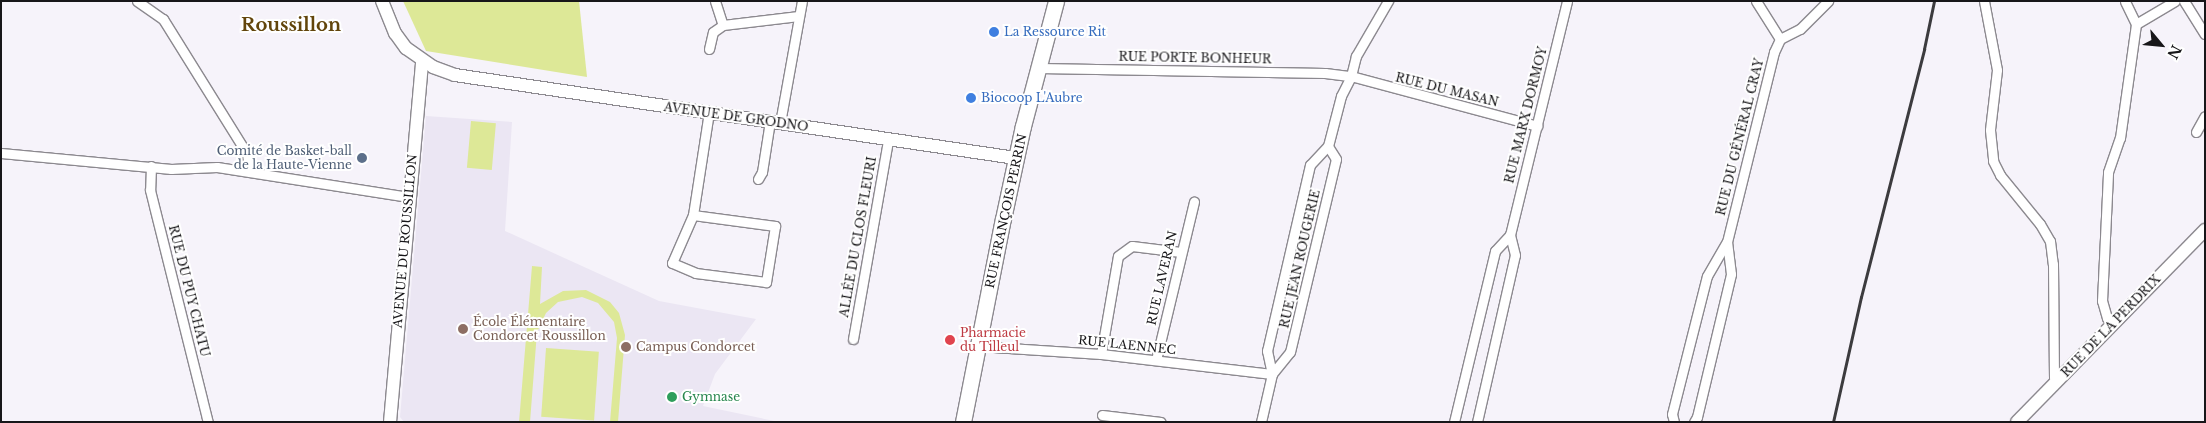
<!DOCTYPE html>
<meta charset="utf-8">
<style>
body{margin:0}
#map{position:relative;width:2206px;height:423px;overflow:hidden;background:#f6f3fa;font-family:"Libre Baskerville",serif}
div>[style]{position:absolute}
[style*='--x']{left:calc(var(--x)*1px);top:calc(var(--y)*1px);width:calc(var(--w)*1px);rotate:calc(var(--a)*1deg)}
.built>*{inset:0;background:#ebe6f3}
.green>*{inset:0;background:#dde897;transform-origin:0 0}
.roads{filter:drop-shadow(1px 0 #8c898f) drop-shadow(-1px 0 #8c898f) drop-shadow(0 1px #8c898f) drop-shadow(0 -1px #8c898f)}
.street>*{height:9px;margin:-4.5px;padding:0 4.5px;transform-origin:4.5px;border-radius:4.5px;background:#fff}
.secondary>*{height:12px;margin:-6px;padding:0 6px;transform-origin:6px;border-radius:6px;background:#fff}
.primary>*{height:15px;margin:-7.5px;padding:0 7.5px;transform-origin:7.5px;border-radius:7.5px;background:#fff}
.rail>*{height:3px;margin:-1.5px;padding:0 1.5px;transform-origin:1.5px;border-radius:1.5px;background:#3c3b3e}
.dots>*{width:14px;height:14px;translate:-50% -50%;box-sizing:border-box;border:2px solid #fff;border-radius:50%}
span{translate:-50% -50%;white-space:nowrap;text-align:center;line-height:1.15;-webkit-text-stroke:4px #fff;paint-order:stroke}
.shop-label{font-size:12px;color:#366cbe}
.left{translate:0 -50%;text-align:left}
.street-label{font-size:12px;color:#171619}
.service-label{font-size:12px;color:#4e5e75}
.right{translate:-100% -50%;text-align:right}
.education-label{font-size:12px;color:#785e54}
.health-label{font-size:12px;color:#be3a42}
.leisure-label{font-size:12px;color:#27864d}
.district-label{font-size:18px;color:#62450b;font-weight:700}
.frame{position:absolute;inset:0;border:2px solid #171619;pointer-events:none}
.north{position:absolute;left:2136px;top:20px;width:50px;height:50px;-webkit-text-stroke:4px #fff;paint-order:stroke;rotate:118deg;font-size:14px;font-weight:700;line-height:20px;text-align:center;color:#171619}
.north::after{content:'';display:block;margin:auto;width:18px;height:22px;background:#171619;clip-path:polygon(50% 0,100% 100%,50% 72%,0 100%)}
</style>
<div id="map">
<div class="built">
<div style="clip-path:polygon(426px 116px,512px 122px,505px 231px,659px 301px,756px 319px,715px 374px,703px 406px,779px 422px,404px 422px,400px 417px)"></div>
</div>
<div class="green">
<div style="clip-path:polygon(403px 1px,579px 1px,587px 77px,426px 51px)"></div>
<div style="left:471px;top:121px;width:25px;height:47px;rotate:5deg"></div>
<div style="clip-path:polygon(532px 266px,542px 267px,540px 304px,563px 291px,586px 290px,610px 302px,619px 313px,625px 335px,618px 422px,610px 422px,617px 338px,614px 322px,598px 303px,582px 297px,558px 302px,546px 313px,537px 332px,530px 422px,519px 422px)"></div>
<div style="left:546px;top:348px;width:53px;height:69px;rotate:4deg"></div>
</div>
<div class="roads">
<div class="street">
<div style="--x:137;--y:1;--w:32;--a:35"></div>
<div style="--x:163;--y:19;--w:159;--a:58.1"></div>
<div style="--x:247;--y:154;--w:18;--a:81"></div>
<div style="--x:715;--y:1;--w:25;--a:72"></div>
<div style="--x:723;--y:25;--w:76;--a:-6.8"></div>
<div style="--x:1756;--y:1;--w:45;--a:57.7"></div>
<div style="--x:1984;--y:1;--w:70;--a:79.3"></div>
<div style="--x:1997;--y:70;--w:60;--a:96.7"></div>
<div style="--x:1990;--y:130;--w:31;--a:84"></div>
<div style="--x:1993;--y:161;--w:16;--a:63"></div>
<div style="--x:2000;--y:175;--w:63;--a:50.8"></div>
<div style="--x:2040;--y:224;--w:20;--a:60"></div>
<div style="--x:2050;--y:241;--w:23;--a:83"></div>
<div style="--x:2053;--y:264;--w:113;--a:89.5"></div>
<div style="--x:2054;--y:377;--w:5;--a:53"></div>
<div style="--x:2184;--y:1;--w:39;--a:58"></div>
<div style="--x:2136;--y:24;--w:45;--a:-30.5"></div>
<div style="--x:1780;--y:39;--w:22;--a:-27"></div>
<div style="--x:1800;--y:29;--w:40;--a:-45"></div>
<div style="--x:709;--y:49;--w:17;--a:-77"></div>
<div style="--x:713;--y:32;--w:12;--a:-35"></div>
<div style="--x:1039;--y:68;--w:286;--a:1"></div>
<div style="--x:1325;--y:73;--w:26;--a:7"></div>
<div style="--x:1351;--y:76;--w:193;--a:15"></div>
<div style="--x:780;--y:123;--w:124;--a:-79.8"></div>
<div style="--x:2196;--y:132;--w:18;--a:-61"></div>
<div style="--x:1;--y:153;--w:171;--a:5.4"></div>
<div style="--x:171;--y:169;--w:46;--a:-2.5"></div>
<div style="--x:217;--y:167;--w:194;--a:8.9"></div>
<div style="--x:151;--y:166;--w:24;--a:92"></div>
<div style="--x:150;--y:190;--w:239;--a:76"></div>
<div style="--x:758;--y:179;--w:8;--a:-60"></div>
<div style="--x:762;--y:172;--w:52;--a:-81.1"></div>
<div style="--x:693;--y:215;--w:83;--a:7.6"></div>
<div style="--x:775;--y:226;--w:57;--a:99.1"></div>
<div style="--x:766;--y:282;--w:71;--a:-172.7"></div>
<div style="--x:696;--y:273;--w:26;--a:-157"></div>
<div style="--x:672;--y:263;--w:52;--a:-66.4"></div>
<div style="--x:693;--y:215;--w:104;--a:-81.2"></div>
<div style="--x:2112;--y:323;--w:7;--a:-135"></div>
<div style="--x:2107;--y:318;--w:18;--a:-106"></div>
<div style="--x:2102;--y:301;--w:129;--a:-87.3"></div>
<div style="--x:2108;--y:172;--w:36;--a:-71"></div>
<div style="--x:2120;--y:138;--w:115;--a:-82"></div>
<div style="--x:2136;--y:24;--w:25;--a:-116"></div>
<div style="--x:853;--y:339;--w:202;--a:-80"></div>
<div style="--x:978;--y:346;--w:123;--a:3.7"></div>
<div style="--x:1101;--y:354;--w:172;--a:6.7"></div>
<div style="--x:1101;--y:354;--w:99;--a:-80.2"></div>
<div style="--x:1118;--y:256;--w:17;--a:-36"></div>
<div style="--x:1132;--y:246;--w:49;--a:7"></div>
<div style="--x:1156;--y:360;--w:163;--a:-76.5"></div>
<div style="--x:1272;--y:374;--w:28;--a:-51"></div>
<div style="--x:1290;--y:352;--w:198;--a:-76.6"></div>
<div style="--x:1336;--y:159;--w:15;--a:-122"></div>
<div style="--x:1102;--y:415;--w:59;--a:6.8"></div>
<div style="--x:1261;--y:422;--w:49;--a:-77.1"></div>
<div style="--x:1272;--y:374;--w:24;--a:-102"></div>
<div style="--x:1267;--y:351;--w:191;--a:-77"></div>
<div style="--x:1310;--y:165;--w:26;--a:-47"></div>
<div style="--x:1328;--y:146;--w:52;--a:-75.4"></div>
<div style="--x:1341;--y:96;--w:22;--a:-63"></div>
<div style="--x:1351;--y:76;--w:21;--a:-76"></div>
<div style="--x:1356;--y:56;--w:64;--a:-59.8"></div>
<div style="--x:1454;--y:422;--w:176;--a:-76.5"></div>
<div style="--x:1495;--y:251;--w:22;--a:-47"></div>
<div style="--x:1510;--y:235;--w:241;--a:-76.3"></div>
<div style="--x:1477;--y:422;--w:171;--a:-77.2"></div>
<div style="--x:1515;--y:255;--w:21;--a:-104"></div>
<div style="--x:1674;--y:422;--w:8;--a:-104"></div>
<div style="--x:1672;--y:414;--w:142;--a:-75.8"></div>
<div style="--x:1707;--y:276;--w:39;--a:-60"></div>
<div style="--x:1727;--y:242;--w:196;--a:-76.1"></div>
<div style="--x:1774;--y:52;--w:14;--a:-65"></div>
<div style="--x:1694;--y:422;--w:6;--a:-59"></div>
<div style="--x:1697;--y:417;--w:147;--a:-76.6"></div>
<div style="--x:1731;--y:274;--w:32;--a:-97"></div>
</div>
<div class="secondary">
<div style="--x:382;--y:1;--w:35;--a:68"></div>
<div style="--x:395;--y:33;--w:19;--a:54"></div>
<div style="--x:406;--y:48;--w:33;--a:35"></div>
<div style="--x:433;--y:67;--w:23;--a:20"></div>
<div style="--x:455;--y:75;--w:567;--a:8.42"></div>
<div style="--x:390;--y:422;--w:362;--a:-84.9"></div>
<div style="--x:2017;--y:422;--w:269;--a:-45.6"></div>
</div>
<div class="primary">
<div style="--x:963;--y:422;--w:207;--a:-78.9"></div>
<div style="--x:1003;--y:219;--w:95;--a:-77.9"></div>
<div style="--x:1023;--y:126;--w:129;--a:-75.2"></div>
</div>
</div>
<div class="rail">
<div style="--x:1833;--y:422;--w:128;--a:-77.4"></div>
<div style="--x:1861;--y:297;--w:256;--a:-75.7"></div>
<div style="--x:1924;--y:49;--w:49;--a:-78.2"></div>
</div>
<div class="dots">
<div style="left:994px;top:32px;background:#3f7fe0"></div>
<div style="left:971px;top:98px;background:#3f7fe0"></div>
<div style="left:362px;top:158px;background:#5c6f8a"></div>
<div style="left:463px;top:329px;background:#8d6e63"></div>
<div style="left:950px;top:340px;background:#e0444e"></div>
<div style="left:626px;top:347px;background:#8d6e63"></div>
<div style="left:672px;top:397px;background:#2e9e5b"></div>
</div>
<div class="shop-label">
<span class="left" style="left:1004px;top:32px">La Ressource Rit</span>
<span class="left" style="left:981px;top:98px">Biocoop L'Aubre</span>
</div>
<div class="street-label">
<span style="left:1195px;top:58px;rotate:1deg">RUE PORTE BONHEUR</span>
<span style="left:1447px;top:90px;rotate:14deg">RUE DU MASAN</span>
<span style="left:1526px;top:115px;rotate:-76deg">RUE MARX DORMOY</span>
<span style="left:736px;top:117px;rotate:8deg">AVENUE DE GRODNO</span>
<span style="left:1740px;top:137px;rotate:-76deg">RUE DU GÉNÉRAL CRAY</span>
<span style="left:1006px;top:211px;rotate:-78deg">RUE FRANÇOIS PERRIN</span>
<span style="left:858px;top:237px;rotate:-80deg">ALLÉE DU CLOS FLEURI</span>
<span style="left:405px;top:241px;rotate:-85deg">AVENUE DU ROUSSILLON</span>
<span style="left:1300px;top:259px;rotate:-77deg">RUE JEAN ROUGERIE</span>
<span style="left:1162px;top:278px;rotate:-77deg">RUE LAVERAN</span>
<span style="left:189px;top:291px;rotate:76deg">RUE DU PUY CHATU</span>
<span style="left:2111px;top:326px;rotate:-46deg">RUE DE LA PERDRIX</span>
<span style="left:1127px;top:345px;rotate:6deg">RUE LAENNEC</span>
</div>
<div class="service-label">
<span class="right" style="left:352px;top:158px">Comité de Basket-ball<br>de la Haute-Vienne</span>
</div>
<div class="education-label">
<span class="left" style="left:473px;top:329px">École Élémentaire<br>Condorcet Roussillon</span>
<span class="left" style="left:636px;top:347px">Campus Condorcet</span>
</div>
<div class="health-label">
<span class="left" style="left:960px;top:340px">Pharmacie<br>du Tilleul</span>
</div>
<div class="leisure-label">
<span class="left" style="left:682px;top:397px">Gymnase</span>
</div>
<div class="district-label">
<span style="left:291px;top:25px">Roussillon</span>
</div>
<div class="frame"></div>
<div class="north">N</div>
</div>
